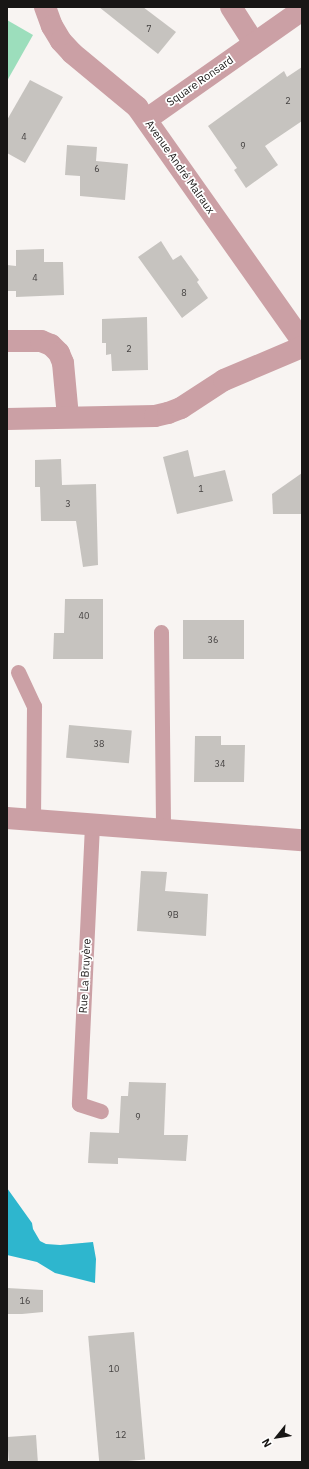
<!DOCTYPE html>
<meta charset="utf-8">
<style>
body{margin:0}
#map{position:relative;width:309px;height:1469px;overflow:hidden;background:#f8f4f2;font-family:"IBM Plex Sans",sans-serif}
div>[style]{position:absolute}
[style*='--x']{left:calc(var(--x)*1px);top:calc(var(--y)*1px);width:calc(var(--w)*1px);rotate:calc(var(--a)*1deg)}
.green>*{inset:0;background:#9cdebc}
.water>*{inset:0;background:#2eb6ce}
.building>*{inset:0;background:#c6c3bf;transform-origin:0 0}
.service>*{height:15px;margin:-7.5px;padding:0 7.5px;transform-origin:7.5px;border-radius:7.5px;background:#cba0a5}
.minor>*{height:22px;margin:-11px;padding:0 11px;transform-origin:11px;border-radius:11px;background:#cba0a5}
span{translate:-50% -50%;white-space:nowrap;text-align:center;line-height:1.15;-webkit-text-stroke:3.5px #fff;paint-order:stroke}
.number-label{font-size:9px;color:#444140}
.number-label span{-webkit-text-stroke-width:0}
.street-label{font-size:11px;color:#181615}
.frame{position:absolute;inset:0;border:8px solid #181615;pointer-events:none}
.north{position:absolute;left:257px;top:1417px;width:40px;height:40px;-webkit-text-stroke:3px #fff;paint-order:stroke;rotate:240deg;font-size:11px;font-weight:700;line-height:16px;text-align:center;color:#181615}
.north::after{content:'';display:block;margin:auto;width:14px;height:18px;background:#181615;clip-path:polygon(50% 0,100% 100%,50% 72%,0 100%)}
</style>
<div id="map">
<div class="green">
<div style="clip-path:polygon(7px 20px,33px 35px,7px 81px)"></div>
</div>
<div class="water">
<div style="clip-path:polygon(7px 1188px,32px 1223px,33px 1229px,40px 1241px,46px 1244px,60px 1245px,93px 1242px,96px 1259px,95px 1283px,55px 1273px,37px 1262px,7px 1255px)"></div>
</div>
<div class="building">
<div style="clip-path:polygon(99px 7px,143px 7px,176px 32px,158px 54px)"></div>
<div style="clip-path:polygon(302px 67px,302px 121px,265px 146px,278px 165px,246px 188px,234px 170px,237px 168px,208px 126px,284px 71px,287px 77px)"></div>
<div style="clip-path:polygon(30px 80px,63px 97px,25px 163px,7px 153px,7px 120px)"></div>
<div style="clip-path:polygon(67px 145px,97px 147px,96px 161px,128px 164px,125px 200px,80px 196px,80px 176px,65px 175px)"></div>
<div style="clip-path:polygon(161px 241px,173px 260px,181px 255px,199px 280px,197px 282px,208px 298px,182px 318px,138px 257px)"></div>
<div style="clip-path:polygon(44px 249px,44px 262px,63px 262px,64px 295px,16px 297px,16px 291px,7px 291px,7px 265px,16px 266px,16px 250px)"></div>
<div style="clip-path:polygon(147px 317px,148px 370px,112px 371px,111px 354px,106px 355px,106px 343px,102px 343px,102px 319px)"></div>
<div style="clip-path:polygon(188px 450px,194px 477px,225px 470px,233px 501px,177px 514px,163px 457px)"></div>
<div style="clip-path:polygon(61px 459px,62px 485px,96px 484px,98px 565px,83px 567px,76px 521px,41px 521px,40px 487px,35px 487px,35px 460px)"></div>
<div style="clip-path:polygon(302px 473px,302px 514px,273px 514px,272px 494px)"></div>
<div style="clip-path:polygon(65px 599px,103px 599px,103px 659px,53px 659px,54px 633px,64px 633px)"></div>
<div style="left:183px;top:620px;width:61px;height:39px"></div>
<div style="left:69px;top:725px;width:63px;height:33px;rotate:5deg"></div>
<div style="clip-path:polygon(195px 736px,221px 736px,221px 745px,245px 745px,244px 782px,194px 782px)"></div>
<div style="clip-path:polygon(141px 871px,167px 872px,165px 891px,208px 894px,206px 936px,137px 931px)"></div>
<div style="clip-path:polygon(129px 1082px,166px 1083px,164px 1135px,188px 1135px,186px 1161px,118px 1158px,118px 1164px,88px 1163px,90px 1132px,119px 1133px,121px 1096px,128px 1096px)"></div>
<div style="clip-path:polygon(7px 1288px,43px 1290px,43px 1312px,22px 1314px,7px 1314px)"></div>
<div style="left:134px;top:1332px;width:128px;height:46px;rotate:85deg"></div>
<div style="left:36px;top:1435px;width:27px;height:29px;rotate:86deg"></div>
</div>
<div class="service">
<div style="--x:161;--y:632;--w:198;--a:89.4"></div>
<div style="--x:18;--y:672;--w:38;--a:65"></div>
<div style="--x:34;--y:706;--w:115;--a:90.5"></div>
<div style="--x:92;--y:825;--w:279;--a:92.7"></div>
<div style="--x:79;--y:1104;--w:23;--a:18"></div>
</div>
<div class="minor">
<div style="--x:45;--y:7;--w:20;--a:70"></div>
<div style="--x:52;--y:26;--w:17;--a:59"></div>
<div style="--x:61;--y:41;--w:16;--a:47"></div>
<div style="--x:72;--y:53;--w:85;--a:39.7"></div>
<div style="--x:137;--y:107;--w:286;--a:54.8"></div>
<div style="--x:231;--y:7;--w:43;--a:57.4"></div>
<div style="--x:147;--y:119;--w:189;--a:-35.1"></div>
<div style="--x:7;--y:341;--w:34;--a:0"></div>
<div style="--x:41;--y:341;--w:11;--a:22"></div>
<div style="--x:51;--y:345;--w:11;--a:45"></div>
<div style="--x:59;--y:353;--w:11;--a:68"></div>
<div style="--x:63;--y:363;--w:54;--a:84.7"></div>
<div style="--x:7;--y:419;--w:148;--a:-1.2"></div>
<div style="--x:155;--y:416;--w:13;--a:-13"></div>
<div style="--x:168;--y:413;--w:14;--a:-21"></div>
<div style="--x:181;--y:408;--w:51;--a:-33.1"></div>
<div style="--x:224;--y:380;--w:85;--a:-22.9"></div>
<div style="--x:7;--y:818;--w:296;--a:4.3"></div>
</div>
<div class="number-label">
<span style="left:149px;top:29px">7</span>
<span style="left:288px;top:101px">2</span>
<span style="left:24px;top:137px">4</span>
<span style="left:243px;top:146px">9</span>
<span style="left:97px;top:169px">6</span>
<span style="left:35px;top:278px">4</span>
<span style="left:184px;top:293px">8</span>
<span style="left:129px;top:349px">2</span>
<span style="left:201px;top:489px">1</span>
<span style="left:68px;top:504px">3</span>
<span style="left:84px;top:616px">40</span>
<span style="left:213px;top:640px">36</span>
<span style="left:99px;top:744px">38</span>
<span style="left:220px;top:764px">34</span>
<span style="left:173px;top:915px">9B</span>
<span style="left:138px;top:1117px">9</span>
<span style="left:25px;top:1301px">16</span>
<span style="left:114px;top:1369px">10</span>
<span style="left:121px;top:1435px">12</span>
</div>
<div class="street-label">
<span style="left:200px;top:81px;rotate:-35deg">Square Ronsard</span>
<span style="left:180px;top:167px;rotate:55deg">Avenue André Malraux</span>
<span style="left:85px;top:976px;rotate:-87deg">Rue La Bruyère</span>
</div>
<div class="frame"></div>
<div class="north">N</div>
</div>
